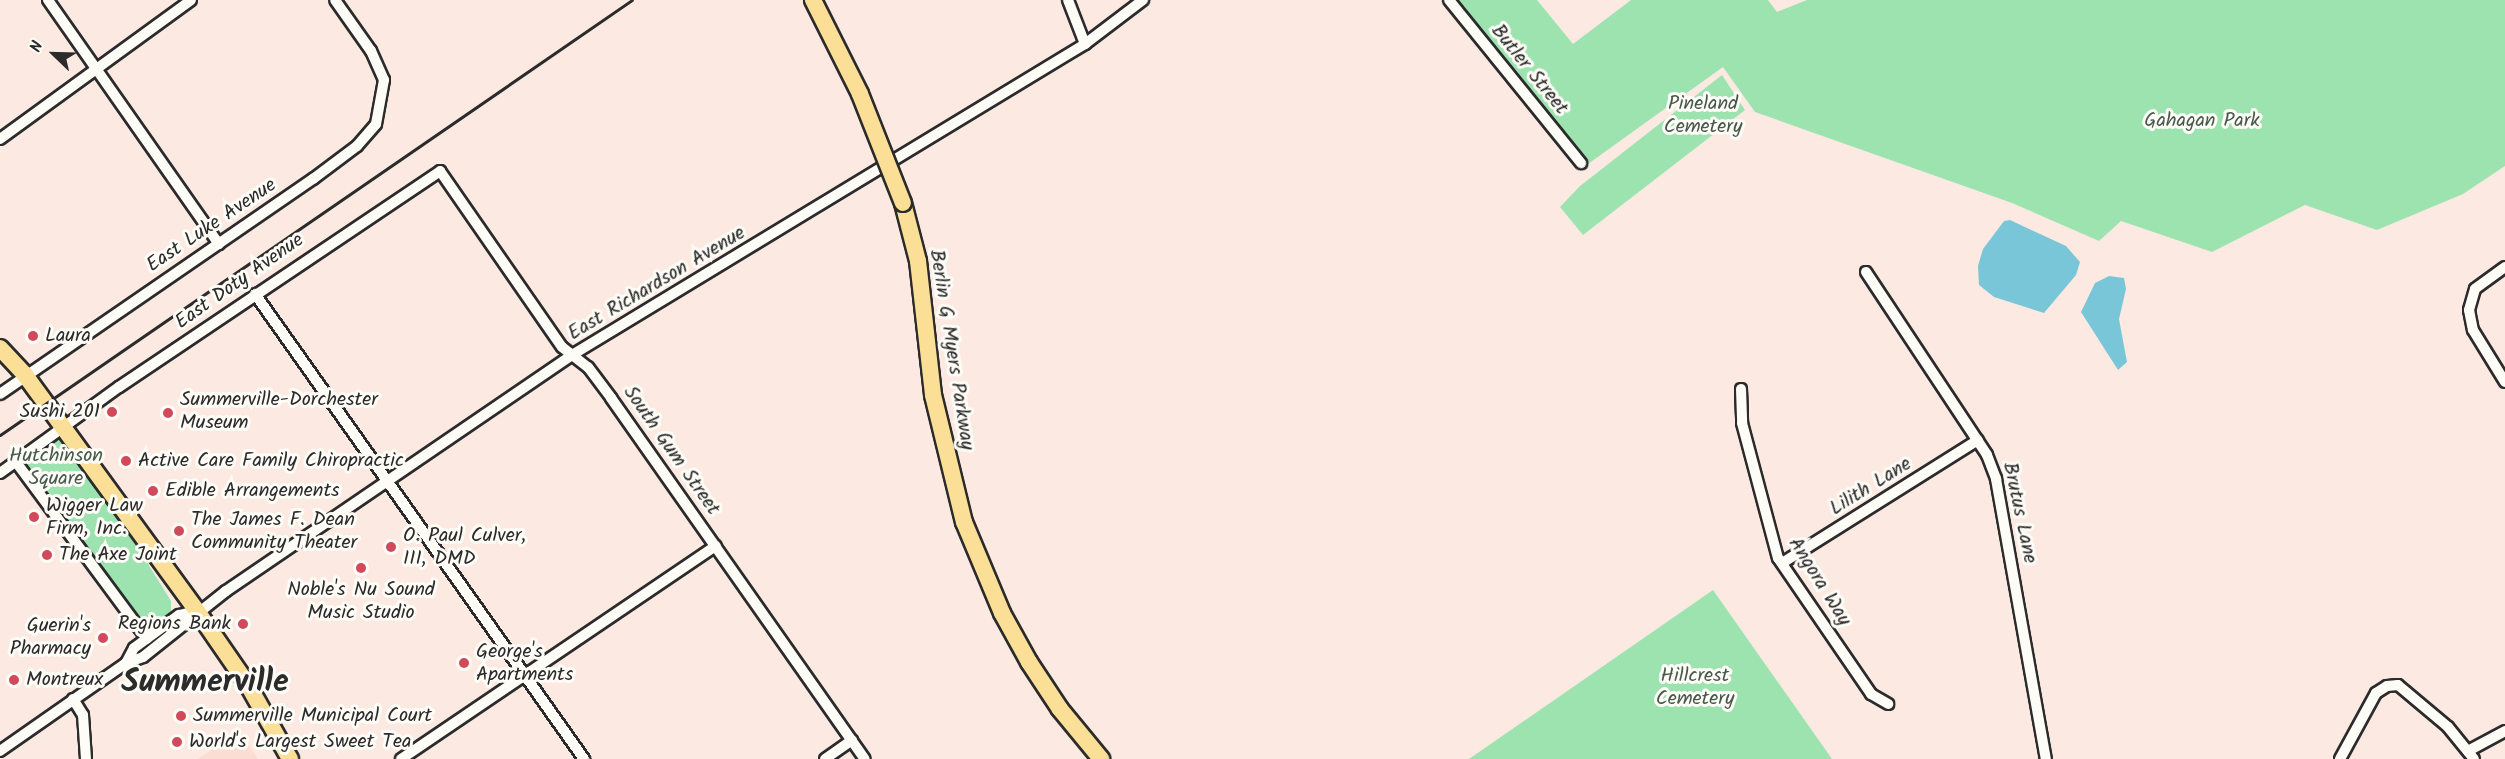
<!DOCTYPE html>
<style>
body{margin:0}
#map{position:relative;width:2505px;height:759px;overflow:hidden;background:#fceae2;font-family:Kalam,sans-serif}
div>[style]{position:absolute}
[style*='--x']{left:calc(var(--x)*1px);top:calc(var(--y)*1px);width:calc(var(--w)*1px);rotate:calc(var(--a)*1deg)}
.built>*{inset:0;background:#fbddd4}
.green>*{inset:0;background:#9de3b0}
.water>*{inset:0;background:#7ac6d9}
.roads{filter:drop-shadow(2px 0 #2b2b2b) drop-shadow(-2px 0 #2b2b2b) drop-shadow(0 2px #2b2b2b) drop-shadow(0 -2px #2b2b2b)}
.street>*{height:10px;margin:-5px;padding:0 5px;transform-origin:5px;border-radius:5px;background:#fdfcf7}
.primary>*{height:16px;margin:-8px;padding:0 8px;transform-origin:8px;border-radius:8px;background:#fbdf96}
.rail>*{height:3px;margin:-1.5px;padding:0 1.5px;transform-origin:1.5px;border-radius:1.5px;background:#2b2b2b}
.bridges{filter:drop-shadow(2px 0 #2b2b2b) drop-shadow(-2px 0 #2b2b2b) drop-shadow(0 2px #2b2b2b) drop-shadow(0 -2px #2b2b2b)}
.primary-bridge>*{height:16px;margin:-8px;padding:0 8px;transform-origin:8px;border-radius:8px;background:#fbdf96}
.dots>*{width:16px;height:16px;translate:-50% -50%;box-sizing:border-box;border:3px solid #fdfcf7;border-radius:50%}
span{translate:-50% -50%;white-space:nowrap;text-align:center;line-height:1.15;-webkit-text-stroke:6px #fdfcf7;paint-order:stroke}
.street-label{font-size:20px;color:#2b2b2b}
.park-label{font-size:20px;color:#48594c}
.poi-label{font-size:20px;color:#2b2b2b}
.left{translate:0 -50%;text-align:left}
.right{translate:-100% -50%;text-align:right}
.town-label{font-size:32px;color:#2b2b2b;font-weight:700}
.north{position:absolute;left:24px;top:24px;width:60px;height:60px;-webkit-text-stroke:4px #fdfcf7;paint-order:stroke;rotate:293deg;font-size:16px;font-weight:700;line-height:24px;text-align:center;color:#2b2b2b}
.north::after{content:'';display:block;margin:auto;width:21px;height:27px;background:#2b2b2b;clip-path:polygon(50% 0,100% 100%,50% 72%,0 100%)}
</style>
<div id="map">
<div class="built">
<div style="clip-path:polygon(240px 731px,258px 759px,198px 759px)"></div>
</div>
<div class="green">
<div style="clip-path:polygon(1454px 0,1537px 0,1573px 44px,1631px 0,1768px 0,1777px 12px,1807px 0,2505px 0,2505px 166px,2463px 194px,2377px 230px,2305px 205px,2212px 252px,2121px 221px,2099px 241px,2012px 203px,1755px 112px,1723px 67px,1581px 169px)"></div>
<div style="clip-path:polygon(1722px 75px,1745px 110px,1583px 235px,1560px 207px,1580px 186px)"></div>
<div style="clip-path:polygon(63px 427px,171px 601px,171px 614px,152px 629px,145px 627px,16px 462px)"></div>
<div style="clip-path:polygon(1713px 590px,1832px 759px,1469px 759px)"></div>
</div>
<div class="water">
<div style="clip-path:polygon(2010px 220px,2066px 246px,2080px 262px,2076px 275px,2044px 313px,1994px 297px,1979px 285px,1978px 266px,1983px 249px,2004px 221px)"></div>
<div style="clip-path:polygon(2109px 276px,2124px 278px,2126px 289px,2119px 319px,2127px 362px,2118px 370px,2081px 312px,2095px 283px)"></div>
</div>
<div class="roads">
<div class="street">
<div style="--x:48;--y:0;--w:298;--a:55"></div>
<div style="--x:1068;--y:0;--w:47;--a:68.9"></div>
<div style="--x:1449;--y:0;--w:210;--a:51"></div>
<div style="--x:0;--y:139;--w:236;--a:-36"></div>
<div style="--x:2505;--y:267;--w:37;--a:144"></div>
<div style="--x:2475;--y:289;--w:22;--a:106"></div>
<div style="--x:2469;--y:310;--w:20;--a:79"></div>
<div style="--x:2473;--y:330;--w:61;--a:58.4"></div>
<div style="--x:1866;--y:272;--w:219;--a:56.5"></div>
<div style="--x:1987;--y:455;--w:26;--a:69"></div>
<div style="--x:1996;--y:479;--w:284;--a:79.9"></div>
<div style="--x:255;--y:294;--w:570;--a:54.72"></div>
<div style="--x:1741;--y:389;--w:34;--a:88"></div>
<div style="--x:1742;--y:423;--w:140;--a:75.1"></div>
<div style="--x:1778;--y:558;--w:165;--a:55.6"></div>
<div style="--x:1871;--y:694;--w:20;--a:30"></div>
<div style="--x:0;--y:394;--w:380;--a:-34.5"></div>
<div style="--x:313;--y:179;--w:55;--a:-36.9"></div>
<div style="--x:357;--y:146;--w:29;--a:-49"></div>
<div style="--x:376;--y:124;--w:45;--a:-79.7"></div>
<div style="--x:384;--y:80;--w:32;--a:-114"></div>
<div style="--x:371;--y:51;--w:62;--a:-125.2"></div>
<div style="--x:16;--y:462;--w:220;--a:53.5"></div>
<div style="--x:0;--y:473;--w:147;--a:-35.9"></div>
<div style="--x:119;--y:387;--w:387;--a:-33.9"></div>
<div style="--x:440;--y:171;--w:214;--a:55.3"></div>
<div style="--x:562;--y:347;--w:33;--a:38"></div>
<div style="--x:588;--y:367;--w:39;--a:53"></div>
<div style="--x:611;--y:398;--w:441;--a:54.9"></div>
<div style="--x:1782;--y:563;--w:231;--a:-32.1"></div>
<div style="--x:126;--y:663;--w:17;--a:-62"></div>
<div style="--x:134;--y:648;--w:56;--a:-36.3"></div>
<div style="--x:179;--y:615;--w:18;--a:-13"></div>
<div style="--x:73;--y:699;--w:19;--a:58"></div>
<div style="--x:83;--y:715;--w:44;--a:86.1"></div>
<div style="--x:0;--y:751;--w:154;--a:-34.9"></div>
<div style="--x:126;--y:663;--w:18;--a:-19"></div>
<div style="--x:143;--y:657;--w:106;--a:-38.5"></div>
<div style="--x:226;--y:591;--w:419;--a:-34.3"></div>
<div style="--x:572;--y:355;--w:600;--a:-31.23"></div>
<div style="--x:1085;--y:44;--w:73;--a:-37.2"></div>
<div style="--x:2468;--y:751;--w:42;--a:-28.4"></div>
<div style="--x:401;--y:759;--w:380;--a:-34.1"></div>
<div style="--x:825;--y:759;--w:33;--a:-35"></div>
<div style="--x:2340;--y:759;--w:75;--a:-61.4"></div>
<div style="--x:2376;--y:693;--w:13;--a:-32"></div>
<div style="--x:2387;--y:686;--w:11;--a:-5"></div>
<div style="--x:2398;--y:685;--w:65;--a:40"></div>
<div style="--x:2448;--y:727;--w:41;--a:50.9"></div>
</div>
<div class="primary">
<div style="--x:903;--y:203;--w:60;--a:75.5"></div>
<div style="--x:918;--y:261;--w:135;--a:83.6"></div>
<div style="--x:933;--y:395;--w:131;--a:76.3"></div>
<div style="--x:964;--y:522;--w:99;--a:67.3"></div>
<div style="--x:1002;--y:613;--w:56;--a:61.1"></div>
<div style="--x:1029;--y:662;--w:56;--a:56.6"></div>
<div style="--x:1060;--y:709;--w:65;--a:50.6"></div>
<div style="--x:0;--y:348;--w:37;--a:47"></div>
<div style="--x:25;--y:375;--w:292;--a:53.9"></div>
<div style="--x:197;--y:611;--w:90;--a:55.4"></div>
<div style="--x:248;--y:685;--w:85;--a:60.4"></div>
</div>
</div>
<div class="rail">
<div style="--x:0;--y:435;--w:767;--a:-34.54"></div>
</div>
<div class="bridges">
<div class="primary-bridge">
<div style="--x:813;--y:0;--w:105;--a:63.4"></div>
<div style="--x:860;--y:94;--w:117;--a:68.5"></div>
</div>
</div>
<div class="dots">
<div style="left:33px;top:336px;background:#d1495b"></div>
<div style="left:112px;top:412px;background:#d1495b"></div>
<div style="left:168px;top:413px;background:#d1495b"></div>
<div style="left:126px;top:461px;background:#d1495b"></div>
<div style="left:153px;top:491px;background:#d1495b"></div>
<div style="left:34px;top:517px;background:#d1495b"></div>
<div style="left:179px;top:531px;background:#d1495b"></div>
<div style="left:391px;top:547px;background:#d1495b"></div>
<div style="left:47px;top:555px;background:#d1495b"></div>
<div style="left:361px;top:568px;background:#d1495b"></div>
<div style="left:243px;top:624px;background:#d1495b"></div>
<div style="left:103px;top:638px;background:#d1495b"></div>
<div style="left:464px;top:663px;background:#d1495b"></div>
<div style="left:14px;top:680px;background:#d1495b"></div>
<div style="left:181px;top:716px;background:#d1495b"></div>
<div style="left:177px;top:742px;background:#d1495b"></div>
</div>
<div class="street-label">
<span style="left:1529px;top:70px;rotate:51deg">Butler Street</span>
<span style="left:212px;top:226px;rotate:-34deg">East Luke Avenue</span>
<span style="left:240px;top:282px;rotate:-35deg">East Doty Avenue</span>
<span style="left:657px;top:284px;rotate:-31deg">East Richardson Avenue</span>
<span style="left:951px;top:350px;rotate:81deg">Berlin G Myers Parkway</span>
<span style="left:671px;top:451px;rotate:55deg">South Gum Street</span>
<span style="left:1871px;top:487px;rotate:-32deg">Lilith Lane</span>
<span style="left:2019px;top:513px;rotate:78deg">Brutus Lane</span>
<span style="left:1819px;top:582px;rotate:58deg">Angora Way</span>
</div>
<div class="park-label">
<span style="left:1703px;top:116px">Pineland<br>Cemetery</span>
<span style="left:2202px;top:121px">Gahagan Park</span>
<span style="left:56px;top:468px">Hutchinson<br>Square</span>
<span style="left:1695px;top:688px">Hillcrest<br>Cemetery</span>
</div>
<div class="poi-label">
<span class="left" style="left:45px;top:336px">Laura</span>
<span class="left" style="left:180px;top:412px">Summerville-Dorchester<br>Museum</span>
<span class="right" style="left:100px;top:412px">Sushi 201</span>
<span class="left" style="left:138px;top:461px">Active Care Family Chiropractic</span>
<span class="left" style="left:165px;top:491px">Edible Arrangements</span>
<span class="left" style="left:46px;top:518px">Wigger Law<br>Firm, Inc.</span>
<span class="left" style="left:191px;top:532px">The James F. Dean<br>Community Theater</span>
<span class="left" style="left:403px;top:548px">O. Paul Culver,<br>III, DMD</span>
<span class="left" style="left:59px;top:555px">The Axe Joint</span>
<span style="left:361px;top:602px">Noble's Nu Sound<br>Music Studio</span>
<span class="right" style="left:231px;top:624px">Regions Bank</span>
<span class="right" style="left:91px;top:638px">Guerin's<br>Pharmacy</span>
<span class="left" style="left:476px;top:664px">George's<br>Apartments</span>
<span class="left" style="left:26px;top:680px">Montreux</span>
<span class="left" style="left:193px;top:716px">Summerville Municipal Court</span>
<span class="left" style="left:189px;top:742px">World's Largest Sweet Tea</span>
</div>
<div class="town-label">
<span style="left:205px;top:683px">Summerville</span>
</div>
<div class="north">N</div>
</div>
